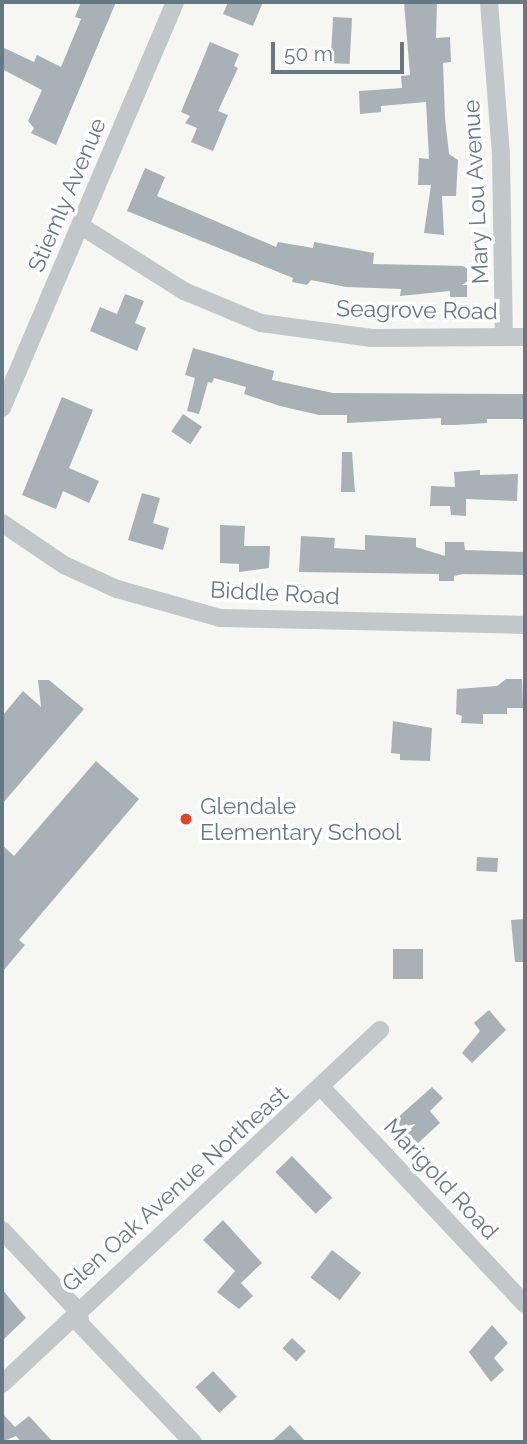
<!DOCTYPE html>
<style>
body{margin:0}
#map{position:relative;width:527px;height:1444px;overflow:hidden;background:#f6f6f3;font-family:Raleway,sans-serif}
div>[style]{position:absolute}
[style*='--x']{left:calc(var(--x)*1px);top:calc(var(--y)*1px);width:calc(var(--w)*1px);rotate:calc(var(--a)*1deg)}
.building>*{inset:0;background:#a8b2b6;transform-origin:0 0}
.street>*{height:18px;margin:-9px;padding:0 9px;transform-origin:9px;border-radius:9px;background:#c2c7c9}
.dots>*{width:19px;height:19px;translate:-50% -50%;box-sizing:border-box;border:4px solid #fff;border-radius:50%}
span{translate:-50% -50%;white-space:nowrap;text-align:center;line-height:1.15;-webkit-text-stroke:7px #fff;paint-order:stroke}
.street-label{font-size:23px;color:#657985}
.poi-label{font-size:23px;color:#657985}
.left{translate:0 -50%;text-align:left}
.frame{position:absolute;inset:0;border:4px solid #657985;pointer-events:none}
.scale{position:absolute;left:271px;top:42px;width:133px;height:32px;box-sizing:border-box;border:4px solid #657985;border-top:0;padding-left:9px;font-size:21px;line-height:24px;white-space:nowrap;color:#657985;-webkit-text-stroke:5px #fff;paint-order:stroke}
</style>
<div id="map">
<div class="building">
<div style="clip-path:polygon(81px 2px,116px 2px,56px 145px,31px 133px,34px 128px,28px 121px,42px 90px,2px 69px,2px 47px,34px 62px,37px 55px,61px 67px,81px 19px,75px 17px)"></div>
<div style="clip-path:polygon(228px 2px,263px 2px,253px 26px,223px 14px)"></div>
<div style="clip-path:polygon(404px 2px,437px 2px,436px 38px,450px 37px,451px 62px,443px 63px,445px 118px,449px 154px,458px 160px,456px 196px,442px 196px,444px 235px,424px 233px,431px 185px,418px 185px,419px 158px,429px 159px,426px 102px,381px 106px,381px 112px,360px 114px,359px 91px,402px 88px,401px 76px,410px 75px)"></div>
<div style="left:333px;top:17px;width:19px;height:46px;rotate:3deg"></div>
<div style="clip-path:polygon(210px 42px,239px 54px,234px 66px,238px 68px,218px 111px,228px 115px,213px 151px,191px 142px,197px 128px,185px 123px,190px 116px,181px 112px)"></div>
<div style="clip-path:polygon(145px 168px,165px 177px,157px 196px,276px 247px,278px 242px,313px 248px,314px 242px,374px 253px,373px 264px,467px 266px,467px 297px,450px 297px,450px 291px,400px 296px,401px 289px,346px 287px,311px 280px,307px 285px,292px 282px,293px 278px,127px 211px)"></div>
<div style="clip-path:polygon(125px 294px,144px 301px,135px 323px,146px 328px,137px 351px,90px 331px,100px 307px,117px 314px)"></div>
<div style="clip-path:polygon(193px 348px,274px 371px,272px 380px,333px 393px,525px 394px,525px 419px,487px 419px,487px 423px,455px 425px,441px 425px,441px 418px,347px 423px,347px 415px,319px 415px,280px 406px,244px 394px,246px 387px,214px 378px,212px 383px,208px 382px,199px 414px,187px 411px,195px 378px,185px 375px)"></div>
<div style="clip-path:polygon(62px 397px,93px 410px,69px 468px,99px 481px,89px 503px,63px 491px,56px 509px,22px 495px)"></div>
<div style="left:183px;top:414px;width:23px;height:21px;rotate:34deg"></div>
<div style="clip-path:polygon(342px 452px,352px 452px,355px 492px,341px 492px)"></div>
<div style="clip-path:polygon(480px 470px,480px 475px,518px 474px,517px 501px,466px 499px,466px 516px,451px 515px,450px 506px,430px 506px,431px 486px,455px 487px,454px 472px)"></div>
<div style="clip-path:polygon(142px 493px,160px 498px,153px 523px,169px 528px,163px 550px,128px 540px)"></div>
<div style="clip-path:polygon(220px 525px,245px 526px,244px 546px,270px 546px,269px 568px,239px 572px,239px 564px,220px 563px)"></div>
<div style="clip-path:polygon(365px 535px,416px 538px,416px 547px,445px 556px,445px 542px,464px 542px,465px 550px,525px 552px,525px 575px,463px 574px,454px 576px,454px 581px,439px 581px,439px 574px,299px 572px,301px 536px,335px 538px,334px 548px,365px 550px)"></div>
<div style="clip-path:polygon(506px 679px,522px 679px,523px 708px,507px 708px,507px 714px,483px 714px,483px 724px,461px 723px,462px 716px,456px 714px,457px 689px,497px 686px)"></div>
<div style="clip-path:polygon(38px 680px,49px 680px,84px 709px,2px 804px,2px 716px,23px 691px,41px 707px)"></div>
<div style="clip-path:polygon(393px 721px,432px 728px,430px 761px,400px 760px,400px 754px,391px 753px)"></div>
<div style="clip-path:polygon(96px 761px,139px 799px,19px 940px,25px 945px,2px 972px,2px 845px,14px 856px)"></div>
<div style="left:477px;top:857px;width:21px;height:14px;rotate:3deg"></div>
<div style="clip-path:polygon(525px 919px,525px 962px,515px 962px,511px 920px)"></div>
<div style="left:393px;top:949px;width:30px;height:30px"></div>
<div style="clip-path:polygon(489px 1010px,506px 1030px,472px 1063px,462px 1053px,480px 1031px,474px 1023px)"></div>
<div style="clip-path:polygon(432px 1087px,443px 1098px,430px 1111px,440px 1123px,417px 1144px,395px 1120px)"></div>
<div style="left:292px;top:1156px;width:58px;height:23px;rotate:46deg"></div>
<div style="clip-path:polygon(223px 1220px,262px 1263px,241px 1283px,253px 1296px,239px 1309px,217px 1292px,235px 1271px,203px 1240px)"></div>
<div style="left:332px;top:1250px;width:37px;height:35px;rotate:38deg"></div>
<div style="clip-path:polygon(2px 1289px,26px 1318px,2px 1341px)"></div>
<div style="clip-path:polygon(492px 1325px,508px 1343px,494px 1358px,504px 1370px,491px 1382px,469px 1352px)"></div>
<div style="left:292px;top:1338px;width:19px;height:14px;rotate:43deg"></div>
<div style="left:213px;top:1371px;width:35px;height:24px;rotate:47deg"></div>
<div style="clip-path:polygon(2px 1413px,15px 1427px,29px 1416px,53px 1442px,21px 1442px,16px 1436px,2px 1442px)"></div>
<div style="clip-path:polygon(290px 1425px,306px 1442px,271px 1442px)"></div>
</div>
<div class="street">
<div style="--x:489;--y:2;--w:153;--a:85.5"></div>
<div style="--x:501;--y:155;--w:182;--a:89.1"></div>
<div style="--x:81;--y:226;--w:122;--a:32.3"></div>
<div style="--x:184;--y:291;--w:83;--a:22.6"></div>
<div style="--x:261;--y:323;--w:112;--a:7.7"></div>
<div style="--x:372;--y:338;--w:153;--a:-0.4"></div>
<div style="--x:2;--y:408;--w:441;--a:-66.9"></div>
<div style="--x:2;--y:523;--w:75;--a:34.1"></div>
<div style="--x:64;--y:565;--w:58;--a:24.4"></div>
<div style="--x:117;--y:589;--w:107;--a:15.7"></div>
<div style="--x:220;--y:618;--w:305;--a:1.3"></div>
<div style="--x:322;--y:1088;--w:296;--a:46.8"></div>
<div style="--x:2;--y:1230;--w:111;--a:46.8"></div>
<div style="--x:78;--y:1311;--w:14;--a:78"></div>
<div style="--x:81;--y:1325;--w:162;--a:46.3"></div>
<div style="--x:2;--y:1384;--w:518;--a:-43.12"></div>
</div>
<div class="dots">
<div style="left:186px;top:819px;background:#e74023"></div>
</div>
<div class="street-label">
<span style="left:476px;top:192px;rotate:-93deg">Mary Lou Avenue</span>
<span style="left:67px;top:195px;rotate:-67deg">Stiemly Avenue</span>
<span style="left:417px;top:310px;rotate:1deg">Seagrove Road</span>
<span style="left:275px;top:593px;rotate:3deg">Biddle Road</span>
<span style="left:441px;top:1179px;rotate:47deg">Marigold Road</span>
<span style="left:175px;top:1189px;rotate:-42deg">Glen Oak Avenue Northeast</span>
</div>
<div class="poi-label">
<span class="left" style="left:200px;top:819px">Glendale<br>Elementary School</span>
</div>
<div class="frame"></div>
<div class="scale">50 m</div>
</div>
